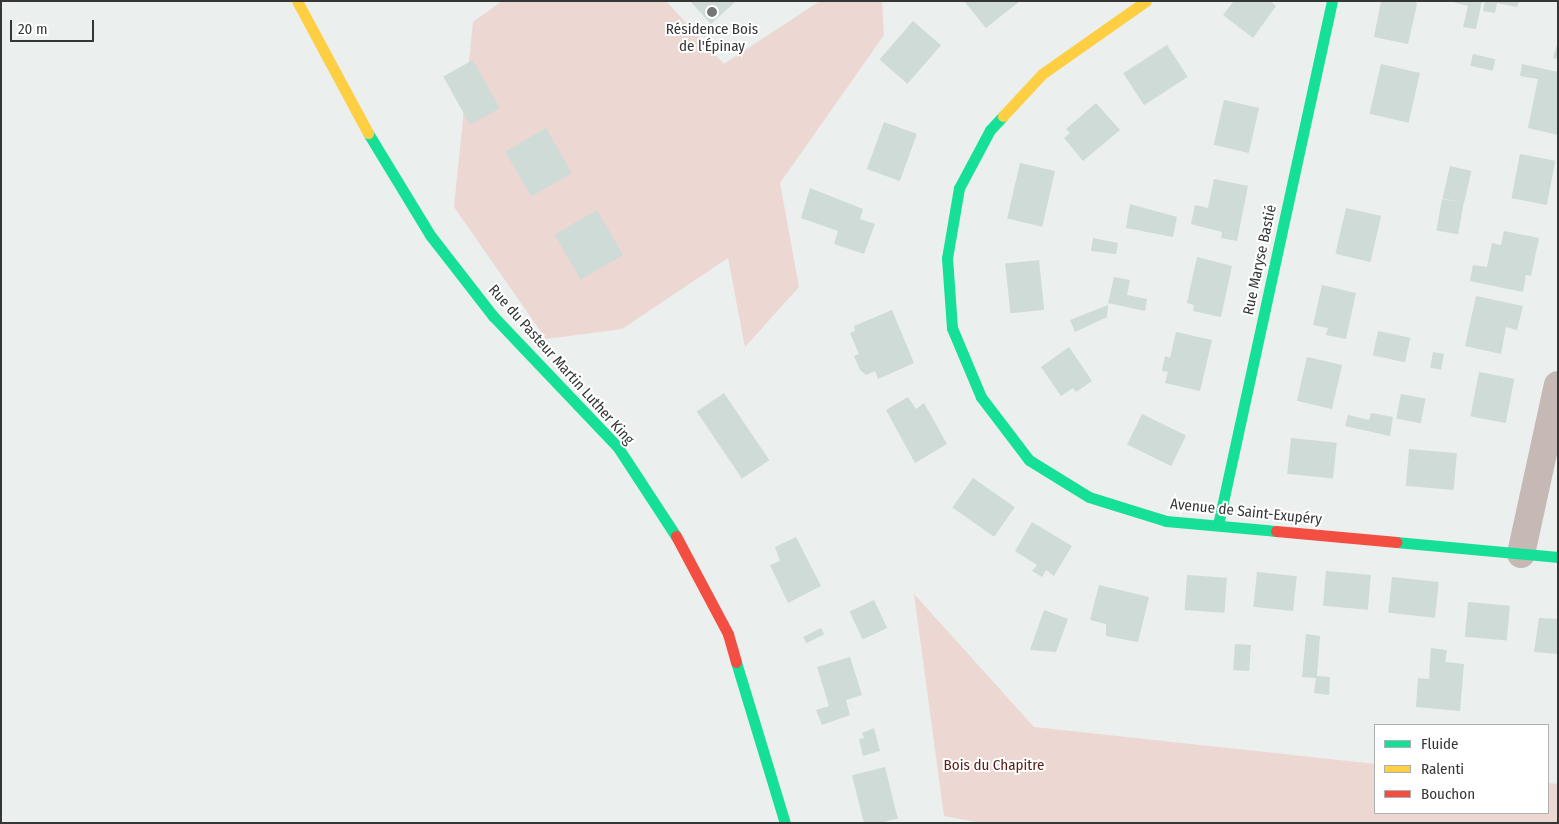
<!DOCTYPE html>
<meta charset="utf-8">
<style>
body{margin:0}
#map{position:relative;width:1559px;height:824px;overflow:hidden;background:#ebefed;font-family:"Fira Sans Condensed",sans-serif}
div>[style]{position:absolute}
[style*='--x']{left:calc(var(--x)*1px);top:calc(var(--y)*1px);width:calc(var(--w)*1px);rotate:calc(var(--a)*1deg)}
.green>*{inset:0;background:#ecd7d2}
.building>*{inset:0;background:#cedbd6;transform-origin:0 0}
.street>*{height:28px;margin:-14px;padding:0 14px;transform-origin:14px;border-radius:14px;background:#c5b8b5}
.fast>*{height:11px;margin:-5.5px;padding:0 5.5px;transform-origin:5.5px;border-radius:5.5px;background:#16e098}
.slow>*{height:11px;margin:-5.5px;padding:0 5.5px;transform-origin:5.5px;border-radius:5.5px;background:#ffcf43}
.jam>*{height:11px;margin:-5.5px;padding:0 5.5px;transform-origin:5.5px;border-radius:5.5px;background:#f24e42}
.dots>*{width:14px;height:14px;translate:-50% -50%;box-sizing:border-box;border:2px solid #fff;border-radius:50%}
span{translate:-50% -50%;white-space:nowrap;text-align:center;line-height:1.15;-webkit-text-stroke:4px #fff;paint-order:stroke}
.poi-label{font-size:15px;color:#353737}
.street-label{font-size:15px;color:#353737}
.park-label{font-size:15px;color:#5e2119}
.frame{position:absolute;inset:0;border:2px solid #353737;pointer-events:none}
.legend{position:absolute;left:1374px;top:724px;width:175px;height:90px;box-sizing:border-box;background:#fff;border:1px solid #aeafaf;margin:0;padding:6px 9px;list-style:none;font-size:15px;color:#353737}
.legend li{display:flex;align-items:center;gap:10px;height:25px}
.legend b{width:25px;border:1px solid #aeafaf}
.scale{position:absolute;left:10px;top:20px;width:84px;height:22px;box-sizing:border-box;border:2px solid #353737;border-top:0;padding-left:6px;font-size:15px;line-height:18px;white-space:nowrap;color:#353737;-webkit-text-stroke:4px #fff;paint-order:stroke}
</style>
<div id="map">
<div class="green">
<div style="clip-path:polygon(502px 1px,666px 1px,724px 64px,820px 1px,882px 1px,884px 35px,780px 183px,799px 287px,745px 347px,728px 258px,622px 329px,546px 339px,454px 207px,473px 22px)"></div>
<div style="clip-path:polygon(914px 594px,1034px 727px,1375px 764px,1375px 813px,1548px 813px,1548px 783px,1558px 784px,1558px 823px,982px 823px,944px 816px)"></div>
</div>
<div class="building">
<div style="clip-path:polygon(690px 1px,736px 1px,711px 24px)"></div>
<div style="clip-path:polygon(964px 1px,1020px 1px,986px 28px)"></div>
<div style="clip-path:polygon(1234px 1px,1270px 1px,1276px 6px,1253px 38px,1223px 15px)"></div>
<div style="clip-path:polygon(1381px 1px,1415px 1px,1417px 4px,1408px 44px,1374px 37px)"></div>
<div style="clip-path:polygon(1449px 1px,1482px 1px,1476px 29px,1463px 27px,1468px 6px)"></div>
<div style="clip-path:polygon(1485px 1px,1519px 1px,1517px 7px,1497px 3px,1495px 13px,1483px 11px)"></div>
<div style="left:913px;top:21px;width:37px;height:51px;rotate:41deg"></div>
<div style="clip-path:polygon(1558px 41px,1558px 59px,1553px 58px)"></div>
<div style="left:1167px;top:45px;width:38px;height:52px;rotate:57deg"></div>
<div style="left:1473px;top:54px;width:23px;height:12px;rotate:13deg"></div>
<div style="left:473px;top:60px;width:55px;height:34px;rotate:61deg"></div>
<div style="left:1381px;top:64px;width:40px;height:51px;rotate:13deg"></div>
<div style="clip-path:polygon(1522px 64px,1558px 72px,1558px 135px,1528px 128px,1538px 79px,1520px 76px)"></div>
<div style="left:1224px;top:100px;width:36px;height:46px;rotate:13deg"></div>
<div style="clip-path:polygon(1096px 103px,1120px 130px,1083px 161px,1064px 138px,1070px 133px,1066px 129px)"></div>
<div style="left:884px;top:122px;width:35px;height:50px;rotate:20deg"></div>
<div style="left:546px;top:128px;width:52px;height:47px;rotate:60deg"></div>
<div style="left:1520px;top:154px;width:36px;height:45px;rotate:11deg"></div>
<div style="left:1020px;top:163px;width:36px;height:57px;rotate:13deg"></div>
<div style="left:1450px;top:166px;width:22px;height:33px;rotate:13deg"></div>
<div style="clip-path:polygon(1214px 179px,1248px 186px,1237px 241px,1221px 238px,1222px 232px,1191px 224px,1195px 205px,1208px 208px)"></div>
<div style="clip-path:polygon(810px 188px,863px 209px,860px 219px,875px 224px,864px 254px,834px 244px,838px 231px,801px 218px)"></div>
<div style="left:1442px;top:199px;width:22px;height:32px;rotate:10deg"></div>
<div style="clip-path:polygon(1130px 204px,1177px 217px,1173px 237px,1126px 228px)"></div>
<div style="left:1346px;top:208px;width:36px;height:47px;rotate:13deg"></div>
<div style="left:597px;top:210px;width:52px;height:49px;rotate:60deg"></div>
<div style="clip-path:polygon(1504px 231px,1539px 238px,1531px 276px,1526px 275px,1523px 292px,1470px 281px,1473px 265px,1487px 267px,1492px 243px,1501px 245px)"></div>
<div style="clip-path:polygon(1093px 238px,1118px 243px,1116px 254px,1091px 251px)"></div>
<div style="clip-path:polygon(1197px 257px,1232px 266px,1221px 317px,1193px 311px,1194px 305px,1187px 303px)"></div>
<div style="left:1039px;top:260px;width:50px;height:34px;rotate:84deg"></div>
<div style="clip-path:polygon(1114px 277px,1130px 280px,1127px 295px,1147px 299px,1145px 311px,1108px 303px)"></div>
<div style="clip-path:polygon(1322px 285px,1356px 293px,1346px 339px,1326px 335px,1328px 328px,1313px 325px)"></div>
<div style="clip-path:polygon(1476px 296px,1523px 306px,1517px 330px,1506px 327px,1501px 354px,1465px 346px)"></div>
<div style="clip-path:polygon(1108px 305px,1107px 317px,1075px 332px,1070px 320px)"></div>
<div style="clip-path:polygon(892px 310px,914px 363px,878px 379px,875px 371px,866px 375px,860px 370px,854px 356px,859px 354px,850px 333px,855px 331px,854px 326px)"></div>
<div style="left:1378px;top:331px;width:33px;height:25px;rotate:12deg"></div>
<div style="clip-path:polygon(1176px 332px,1212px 340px,1200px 391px,1165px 383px,1168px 372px,1162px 371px,1165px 356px,1170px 358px)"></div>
<div style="clip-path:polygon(1069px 347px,1092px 381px,1076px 392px,1073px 388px,1061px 396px,1041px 367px)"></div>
<div style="left:1433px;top:352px;width:11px;height:16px;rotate:10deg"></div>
<div style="left:1307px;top:357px;width:36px;height:45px;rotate:13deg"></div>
<div style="left:1479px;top:372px;width:36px;height:45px;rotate:11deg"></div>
<div style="left:724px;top:393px;width:81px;height:33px;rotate:56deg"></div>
<div style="left:1401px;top:394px;width:25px;height:25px;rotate:11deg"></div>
<div style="clip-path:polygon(908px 397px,916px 409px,924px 403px,947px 444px,915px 463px,886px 410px)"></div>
<div style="clip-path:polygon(1371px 413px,1393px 417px,1390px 436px,1345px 426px,1348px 415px,1369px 420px)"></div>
<div style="left:1142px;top:414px;width:49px;height:34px;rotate:26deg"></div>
<div style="left:1291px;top:438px;width:46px;height:36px;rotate:6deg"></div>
<div style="left:1409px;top:449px;width:48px;height:37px;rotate:5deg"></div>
<div style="left:973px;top:478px;width:51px;height:36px;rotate:35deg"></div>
<div style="clip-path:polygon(1032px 522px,1072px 546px,1054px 576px,1046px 570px,1042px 577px,1032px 571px,1037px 565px,1015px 551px)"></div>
<div style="clip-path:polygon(796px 537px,821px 586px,788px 603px,770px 565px,780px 561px,775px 547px)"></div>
<div style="left:1326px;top:571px;width:45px;height:35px;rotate:5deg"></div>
<div style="left:1257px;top:572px;width:40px;height:35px;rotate:6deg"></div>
<div style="left:1187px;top:575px;width:40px;height:35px;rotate:4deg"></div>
<div style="left:1392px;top:577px;width:47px;height:36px;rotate:6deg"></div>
<div style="clip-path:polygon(1099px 585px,1149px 597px,1138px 642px,1106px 636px,1106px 624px,1090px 620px)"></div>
<div style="left:874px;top:600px;width:31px;height:27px;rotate:65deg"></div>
<div style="left:1468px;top:602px;width:42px;height:35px;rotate:5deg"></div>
<div style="clip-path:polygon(1044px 610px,1068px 619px,1056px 652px,1030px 650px)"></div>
<div style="clip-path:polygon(1539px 618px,1558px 619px,1558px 654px,1534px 652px)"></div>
<div style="left:821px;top:628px;width:7px;height:20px;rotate:63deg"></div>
<div style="clip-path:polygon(1306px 634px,1320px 636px,1317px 676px,1330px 677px,1329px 695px,1314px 693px,1316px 678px,1302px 677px)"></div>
<div style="left:1235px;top:644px;width:16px;height:26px;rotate:4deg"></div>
<div style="clip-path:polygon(1431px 648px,1447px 650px,1445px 662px,1464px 664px,1460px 711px,1416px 707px,1418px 678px,1429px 679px)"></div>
<div style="clip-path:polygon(850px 657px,862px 695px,846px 700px,850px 715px,822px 725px,816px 710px,829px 706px,817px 667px)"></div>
<div style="clip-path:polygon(874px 728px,880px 751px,863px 756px,859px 739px,864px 738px,862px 733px)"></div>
<div style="left:885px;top:767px;width:53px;height:34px;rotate:76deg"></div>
</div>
<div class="street">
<div style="--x:1521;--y:554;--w:173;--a:-77.7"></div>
</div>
<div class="fast">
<div style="--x:1003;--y:116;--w:19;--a:133"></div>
<div style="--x:990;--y:130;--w:66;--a:118.1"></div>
<div style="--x:959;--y:188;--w:71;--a:99.7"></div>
<div style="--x:947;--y:258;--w:70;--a:85.9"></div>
<div style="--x:952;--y:328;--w:75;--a:67.2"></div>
<div style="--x:981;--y:397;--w:79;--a:52.7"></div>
<div style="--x:1029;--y:460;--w:70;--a:31.7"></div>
<div style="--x:1089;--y:497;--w:81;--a:17.3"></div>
<div style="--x:1166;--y:521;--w:110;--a:5.2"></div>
<div style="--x:368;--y:133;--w:119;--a:58.7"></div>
<div style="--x:430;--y:235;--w:103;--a:52.1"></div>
<div style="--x:493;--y:316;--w:180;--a:46.4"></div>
<div style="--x:617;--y:446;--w:108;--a:56.8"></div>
<div style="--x:1218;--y:525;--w:536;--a:-77.73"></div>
<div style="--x:1396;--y:542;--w:163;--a:5.3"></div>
<div style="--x:736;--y:662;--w:168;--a:73.1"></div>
</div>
<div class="slow">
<div style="--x:297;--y:1;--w:150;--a:61.7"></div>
<div style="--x:1003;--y:116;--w:57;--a:-47.1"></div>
<div style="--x:1042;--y:74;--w:127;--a:-35.1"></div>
</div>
<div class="jam">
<div style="--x:1276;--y:531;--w:121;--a:5.2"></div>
<div style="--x:676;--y:536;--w:111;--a:62"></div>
<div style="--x:728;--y:634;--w:29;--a:74"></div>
</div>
<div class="dots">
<div style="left:712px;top:12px;background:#757777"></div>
</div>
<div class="poi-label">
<span style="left:712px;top:38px">Résidence Bois<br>de l'Épinay</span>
</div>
<div class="street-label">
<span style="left:1260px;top:260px;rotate:-78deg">Rue Maryse Bastié</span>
<span style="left:561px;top:365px;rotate:48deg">Rue du Pasteur Martin Luther King</span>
<span style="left:1246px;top:512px;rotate:6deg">Avenue de Saint-Exupéry</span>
</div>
<div class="park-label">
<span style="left:994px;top:766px">Bois du Chapitre</span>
</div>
<div class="frame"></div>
<ul class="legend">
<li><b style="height:6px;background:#16e098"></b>Fluide</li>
<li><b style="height:6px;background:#ffcf43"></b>Ralenti</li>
<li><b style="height:6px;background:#f24e42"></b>Bouchon</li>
</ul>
<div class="scale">20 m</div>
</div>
